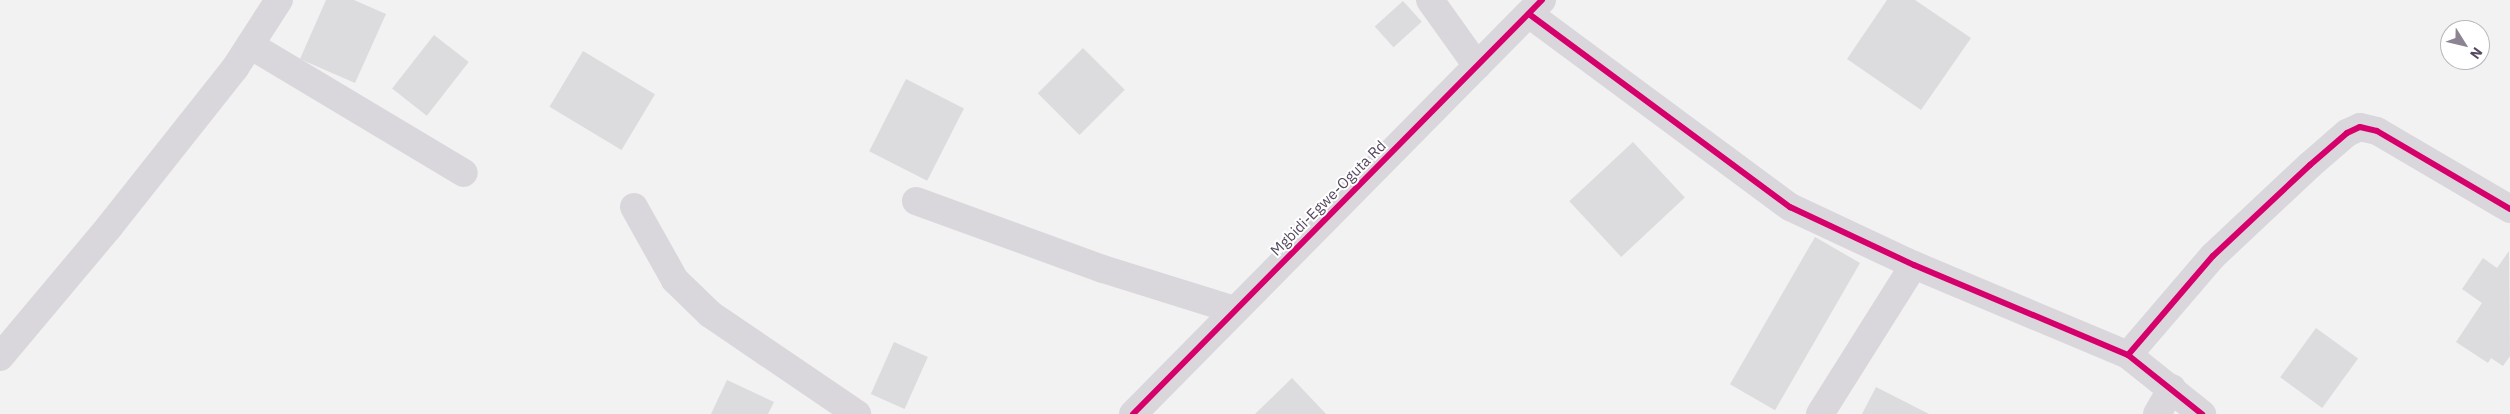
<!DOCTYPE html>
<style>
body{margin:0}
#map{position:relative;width:2510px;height:414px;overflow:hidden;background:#f2f2f2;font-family:"IBM Plex Sans",sans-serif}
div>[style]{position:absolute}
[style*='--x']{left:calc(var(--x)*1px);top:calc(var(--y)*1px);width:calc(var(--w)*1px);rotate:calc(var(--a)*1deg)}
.building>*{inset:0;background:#dcdbdd;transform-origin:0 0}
.minor>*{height:28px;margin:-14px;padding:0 14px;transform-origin:14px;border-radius:14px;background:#dad7dc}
.cycleway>*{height:6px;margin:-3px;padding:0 3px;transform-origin:3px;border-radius:3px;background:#d6006c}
span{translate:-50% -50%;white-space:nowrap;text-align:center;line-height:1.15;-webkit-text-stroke:4px #fff;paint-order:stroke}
.street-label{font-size:15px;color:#55485f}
.north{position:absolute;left:2440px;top:20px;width:50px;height:50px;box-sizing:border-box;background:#fff;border:1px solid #bbb6bf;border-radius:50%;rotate:126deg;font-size:14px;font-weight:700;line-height:20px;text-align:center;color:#55485f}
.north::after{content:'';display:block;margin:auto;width:18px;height:22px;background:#8c8492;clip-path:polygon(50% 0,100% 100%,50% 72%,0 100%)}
</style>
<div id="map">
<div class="building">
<div style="clip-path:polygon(326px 0,354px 0,386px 14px,355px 83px,300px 59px)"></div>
<div style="clip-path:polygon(1887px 0,1915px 0,1971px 38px,1921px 110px,1847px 59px)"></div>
<div style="left:1403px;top:1px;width:28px;height:38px;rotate:48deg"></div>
<div style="left:434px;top:35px;width:44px;height:68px;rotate:38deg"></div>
<div style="left:1083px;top:48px;width:59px;height:64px;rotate:45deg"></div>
<div style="left:583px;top:51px;width:84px;height:65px;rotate:31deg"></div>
<div style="left:906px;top:79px;width:65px;height:81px;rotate:27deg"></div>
<div style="left:1633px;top:142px;width:76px;height:87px;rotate:47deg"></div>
<div style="left:1815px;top:237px;width:52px;height:170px;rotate:30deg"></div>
<div style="clip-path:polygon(2509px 251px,2510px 356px,2503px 366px,2491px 358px,2488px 363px,2456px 342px,2482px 303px,2462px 289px,2483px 258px,2497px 268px)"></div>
<div style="left:2316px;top:328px;width:52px;height:61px;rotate:36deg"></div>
<div style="left:894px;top:342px;width:37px;height:57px;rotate:24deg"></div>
<div style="clip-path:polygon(1292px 378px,1326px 414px,1255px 414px)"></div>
<div style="clip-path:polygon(727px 380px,774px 402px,768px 414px,711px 414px)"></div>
<div style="clip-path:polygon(1876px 387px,1929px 414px,1862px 414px)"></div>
</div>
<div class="minor">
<div style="--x:1430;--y:0;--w:81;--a:54.5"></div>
<div style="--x:1529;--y:14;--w:325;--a:36.5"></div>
<div style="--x:1790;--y:207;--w:137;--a:25.1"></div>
<div style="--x:1914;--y:265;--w:232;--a:22.8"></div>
<div style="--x:2128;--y:355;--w:95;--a:38.6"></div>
<div style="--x:250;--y:45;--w:249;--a:30.9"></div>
<div style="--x:916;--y:201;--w:199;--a:20"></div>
<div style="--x:1103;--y:269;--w:138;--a:17.3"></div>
<div style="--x:634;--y:207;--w:84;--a:60.7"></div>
<div style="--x:675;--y:280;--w:49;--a:44.2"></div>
<div style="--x:710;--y:314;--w:178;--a:34.2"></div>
<div style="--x:2128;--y:355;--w:130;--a:-49.4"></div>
<div style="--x:2213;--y:256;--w:133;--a:-43.2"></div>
<div style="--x:2310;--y:165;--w:49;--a:-40.9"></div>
<div style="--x:2347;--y:133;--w:14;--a:-25"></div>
<div style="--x:2360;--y:127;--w:17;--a:13"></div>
<div style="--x:2377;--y:131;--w:154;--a:30.4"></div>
<div style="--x:0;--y:357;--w:170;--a:-50"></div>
<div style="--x:109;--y:227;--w:203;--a:-51.6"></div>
<div style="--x:235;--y:68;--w:81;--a:-57.1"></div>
<div style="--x:1133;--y:414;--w:582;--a:-45.35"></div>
<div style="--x:1820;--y:414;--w:176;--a:-57.8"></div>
<div style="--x:2157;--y:414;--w:30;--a:-60"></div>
</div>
<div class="cycleway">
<div style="--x:1529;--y:14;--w:325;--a:36.5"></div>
<div style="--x:1790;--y:207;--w:137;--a:25.1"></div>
<div style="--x:1914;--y:265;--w:232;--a:22.8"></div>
<div style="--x:2128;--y:355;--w:95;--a:38.6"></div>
<div style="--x:2128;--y:355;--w:130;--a:-49.4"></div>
<div style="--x:2213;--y:256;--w:133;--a:-43.2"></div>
<div style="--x:2310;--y:165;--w:49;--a:-40.9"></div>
<div style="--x:2347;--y:133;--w:14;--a:-25"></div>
<div style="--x:2360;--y:127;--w:17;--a:13"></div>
<div style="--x:2377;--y:131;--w:154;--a:30.4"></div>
<div style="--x:1133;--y:414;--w:582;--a:-45.35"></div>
</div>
<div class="street-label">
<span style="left:1328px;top:198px;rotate:-45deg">Mgbidi-Egwe-Oguta Rd</span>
</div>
<div class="north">N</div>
</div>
